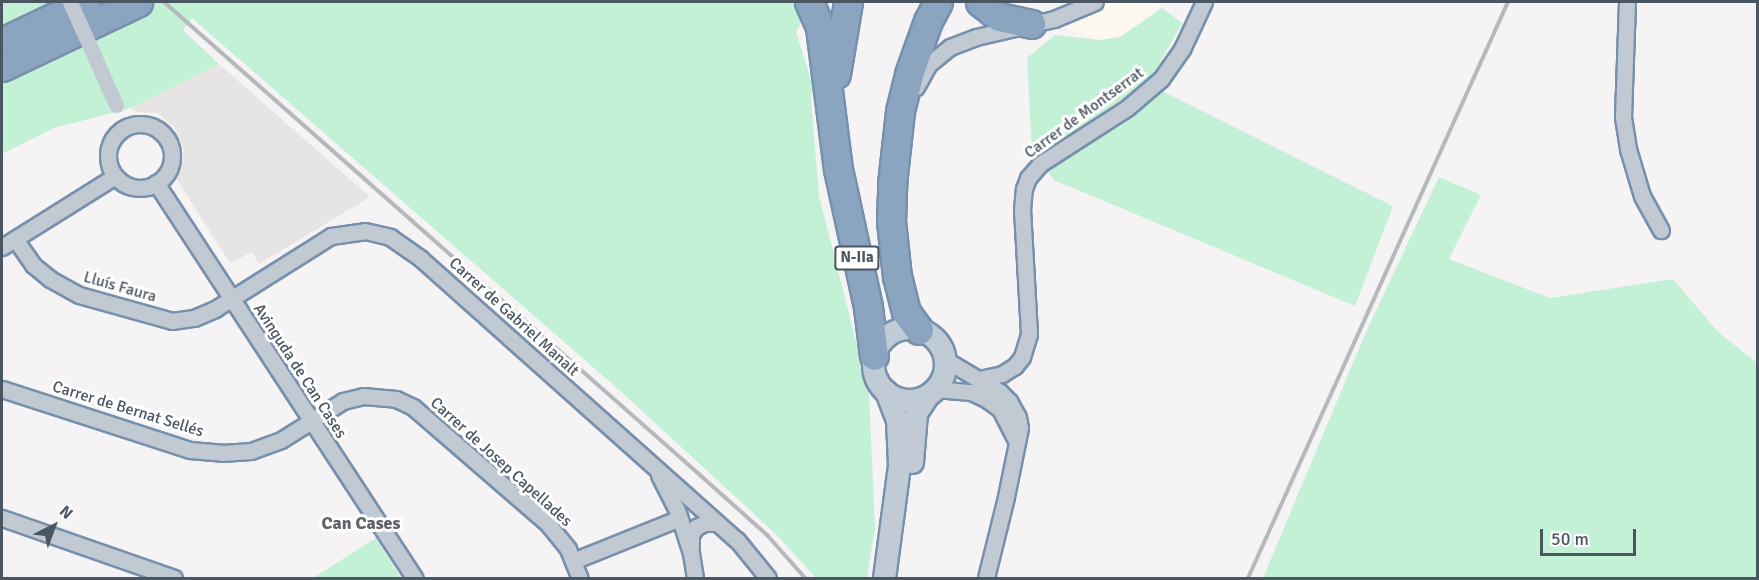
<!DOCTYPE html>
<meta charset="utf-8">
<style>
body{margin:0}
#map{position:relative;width:1759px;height:580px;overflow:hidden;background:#f5f3f3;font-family:Signika,sans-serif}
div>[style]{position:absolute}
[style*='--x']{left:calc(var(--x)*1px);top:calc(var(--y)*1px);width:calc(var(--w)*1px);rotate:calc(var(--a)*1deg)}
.commercial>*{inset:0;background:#fdf9ef}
.education>*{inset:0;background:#e6e4e5}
.green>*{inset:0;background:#c3f1d5}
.roads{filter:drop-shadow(2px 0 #7690ad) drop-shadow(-2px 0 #7690ad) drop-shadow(0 2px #7690ad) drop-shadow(0 -2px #7690ad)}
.street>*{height:15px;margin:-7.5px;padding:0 7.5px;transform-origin:7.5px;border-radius:7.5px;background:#c1cad2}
.street>.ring{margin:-7.5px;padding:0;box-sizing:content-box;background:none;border:15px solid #c1cad2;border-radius:50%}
.secondary>*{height:21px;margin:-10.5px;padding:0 10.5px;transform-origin:10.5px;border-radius:10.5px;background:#c1cbd6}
.secondary>.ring{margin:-10.5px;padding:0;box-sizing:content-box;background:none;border:21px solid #c1cbd6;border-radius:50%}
.highway>*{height:27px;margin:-13.5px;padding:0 13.5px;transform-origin:13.5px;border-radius:13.5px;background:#8ba5c1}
.rail>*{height:4px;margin:-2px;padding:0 2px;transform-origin:2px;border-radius:2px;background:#b5b8bd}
.street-bridge>*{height:15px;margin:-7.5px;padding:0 7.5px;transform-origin:7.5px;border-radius:7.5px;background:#c1cad2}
span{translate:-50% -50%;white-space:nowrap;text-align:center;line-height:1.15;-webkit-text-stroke:6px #fff;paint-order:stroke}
.shield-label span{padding:2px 4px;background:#fff;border:2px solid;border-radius:4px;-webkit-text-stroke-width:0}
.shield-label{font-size:15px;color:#4a5661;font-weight:700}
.street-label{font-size:16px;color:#4a5661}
.neighbourhood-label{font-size:18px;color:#5f6368;font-weight:700}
.frame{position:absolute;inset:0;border:3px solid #4a5661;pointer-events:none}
.north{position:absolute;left:24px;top:496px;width:60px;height:60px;-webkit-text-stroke:4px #fff;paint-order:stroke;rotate:42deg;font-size:16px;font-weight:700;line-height:24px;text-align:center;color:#4a5661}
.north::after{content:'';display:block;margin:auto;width:21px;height:27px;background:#4a5661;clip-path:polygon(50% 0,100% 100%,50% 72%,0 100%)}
.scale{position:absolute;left:1540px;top:529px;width:96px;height:27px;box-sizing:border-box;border:3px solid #4a5661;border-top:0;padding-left:8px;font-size:18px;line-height:21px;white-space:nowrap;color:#4a5661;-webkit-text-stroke:4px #fff;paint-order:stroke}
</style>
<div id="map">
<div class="commercial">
<div style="clip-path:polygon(1111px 2px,1165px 2px,1136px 28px,1120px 37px,1100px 40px,1059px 27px,1081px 19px)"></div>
</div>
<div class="education">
<div style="clip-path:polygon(219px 64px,370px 197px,259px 264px,252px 252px,230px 263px,176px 178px,184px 150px,174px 127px,157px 113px,136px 112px,131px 108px)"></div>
</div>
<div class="green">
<div style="clip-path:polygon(2px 2px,812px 2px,796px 32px,813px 86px,811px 99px,819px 196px,869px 393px,875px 527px,867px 578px,816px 578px,777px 535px,617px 388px,192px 18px,183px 30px,219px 64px,131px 108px,54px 128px,2px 154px)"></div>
<div style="clip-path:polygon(1162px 8px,1182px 23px,1148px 84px,1393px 206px,1355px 306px,1054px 180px,1032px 150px,1027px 58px,1055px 35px,1100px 40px,1120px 37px)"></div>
<div style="clip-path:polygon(1439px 177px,1481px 195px,1449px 259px,1550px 298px,1673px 279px,1717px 331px,1757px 363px,1757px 578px,1263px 578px,1366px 332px)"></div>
<div style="clip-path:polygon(376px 538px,401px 578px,313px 578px)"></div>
</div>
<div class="roads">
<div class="street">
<div style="--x:1627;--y:2;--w:115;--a:92"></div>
<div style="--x:1623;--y:117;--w:32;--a:81"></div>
<div style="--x:1628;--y:149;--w:49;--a:73.4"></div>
<div style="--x:1642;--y:196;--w:39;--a:61"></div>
<div style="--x:916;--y:87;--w:26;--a:-61"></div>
<div style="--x:929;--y:64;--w:27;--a:-39"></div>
<div style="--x:950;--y:47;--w:28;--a:-21"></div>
<div style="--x:976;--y:37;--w:80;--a:-13"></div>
<div style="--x:1054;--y:19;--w:44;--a:-22.5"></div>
<div class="ring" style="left:108px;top:124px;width:49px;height:49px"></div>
<div style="--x:156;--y:183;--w:472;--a:56.8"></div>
<div style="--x:15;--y:239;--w:32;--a:55"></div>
<div style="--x:33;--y:265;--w:22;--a:39"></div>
<div style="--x:50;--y:279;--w:33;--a:29"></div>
<div style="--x:79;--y:295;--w:97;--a:15.6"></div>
<div style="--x:172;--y:321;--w:22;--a:-8"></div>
<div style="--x:194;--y:318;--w:23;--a:-23"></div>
<div style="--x:215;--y:309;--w:137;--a:-32.2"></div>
<div style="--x:331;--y:236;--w:34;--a:-8"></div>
<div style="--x:365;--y:231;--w:26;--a:13"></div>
<div style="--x:390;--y:237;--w:37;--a:35"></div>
<div style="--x:420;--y:258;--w:424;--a:41.7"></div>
<div style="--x:737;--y:540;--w:49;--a:50.8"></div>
<div style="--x:2;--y:247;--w:133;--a:-32.1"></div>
<div style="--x:944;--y:359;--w:65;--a:30.5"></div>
<div style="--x:1000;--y:392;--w:13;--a:45"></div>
<div style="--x:1009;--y:401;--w:18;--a:61"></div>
<div style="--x:1018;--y:417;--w:11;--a:80"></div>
<div style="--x:1020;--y:428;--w:70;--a:101.5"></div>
<div style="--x:1006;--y:497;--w:83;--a:103.9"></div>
<div style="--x:979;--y:379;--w:24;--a:-12"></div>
<div style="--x:1002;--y:374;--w:15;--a:-32"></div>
<div style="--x:1015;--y:366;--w:11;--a:-52"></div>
<div style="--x:1022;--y:357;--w:24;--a:-73"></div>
<div style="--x:1029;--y:334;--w:124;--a:-93.2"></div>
<div style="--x:1022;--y:210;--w:21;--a:-85"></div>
<div style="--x:1024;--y:189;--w:12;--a:-70"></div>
<div style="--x:1028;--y:178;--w:18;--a:-49"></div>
<div style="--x:1040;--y:164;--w:103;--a:-32.8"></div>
<div style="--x:1127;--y:108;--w:45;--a:-40.5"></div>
<div style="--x:1161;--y:79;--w:37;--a:-55"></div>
<div style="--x:1182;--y:49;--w:52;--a:-64.9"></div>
<div style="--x:2;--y:389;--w:198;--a:18"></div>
<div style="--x:190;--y:450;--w:32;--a:5"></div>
<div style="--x:222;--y:453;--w:29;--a:-4"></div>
<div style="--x:251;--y:451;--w:32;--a:-20"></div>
<div style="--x:281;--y:440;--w:73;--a:-32.2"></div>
<div style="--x:343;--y:401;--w:21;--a:-14"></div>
<div style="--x:363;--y:396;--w:33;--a:5"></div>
<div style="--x:396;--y:399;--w:19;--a:25"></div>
<div style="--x:413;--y:407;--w:179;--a:40.9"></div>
<div style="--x:548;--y:524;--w:32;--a:51"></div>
<div style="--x:568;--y:549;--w:31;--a:68"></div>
<div style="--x:935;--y:389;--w:36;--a:5"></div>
<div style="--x:971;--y:392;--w:17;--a:25"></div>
<div style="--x:986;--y:399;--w:17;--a:36"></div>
<div style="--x:1000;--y:409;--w:35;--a:63"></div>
<div style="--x:659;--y:475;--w:39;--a:63"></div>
<div style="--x:677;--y:510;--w:45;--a:72"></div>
<div style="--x:691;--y:553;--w:25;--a:81"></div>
<div style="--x:2;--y:518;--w:182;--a:19.2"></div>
<div style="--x:691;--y:547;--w:12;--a:-90"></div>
<div style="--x:691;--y:535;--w:9;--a:-58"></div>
<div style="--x:696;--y:527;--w:10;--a:-24"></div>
<div style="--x:705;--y:523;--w:12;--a:0"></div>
<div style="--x:573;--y:561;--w:115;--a:-21.9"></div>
</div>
<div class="secondary">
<div class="ring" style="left:873px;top:328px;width:51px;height:51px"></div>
<div style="--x:912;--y:462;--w:49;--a:-85.3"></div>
<div style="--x:916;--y:413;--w:20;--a:-57"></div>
<div style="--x:884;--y:578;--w:114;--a:-82.4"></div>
<div style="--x:899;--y:465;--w:45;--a:-92.5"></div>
<div style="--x:897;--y:420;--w:31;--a:-111"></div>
</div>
<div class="highway">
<div style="--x:809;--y:2;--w:27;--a:66"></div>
<div style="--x:820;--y:27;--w:143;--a:82.8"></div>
<div style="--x:838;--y:169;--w:141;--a:77.7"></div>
<div style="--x:868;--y:307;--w:49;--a:83"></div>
<div style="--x:980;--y:2;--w:24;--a:38"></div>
<div style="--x:999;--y:17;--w:33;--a:12"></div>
<div style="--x:2;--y:42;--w:93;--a:-25.5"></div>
<div style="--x:2;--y:67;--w:151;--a:-25.5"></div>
<div style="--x:836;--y:74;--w:73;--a:-80.5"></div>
<div style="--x:919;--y:330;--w:22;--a:-126"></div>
<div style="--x:906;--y:312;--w:36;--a:-104"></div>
<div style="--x:897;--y:277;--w:56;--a:-96.1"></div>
<div style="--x:891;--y:221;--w:37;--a:-88"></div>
<div style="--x:892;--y:184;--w:73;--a:-83.7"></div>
<div style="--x:900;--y:111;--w:38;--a:-76"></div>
<div style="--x:909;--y:74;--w:56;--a:-70.3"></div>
<div style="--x:928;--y:21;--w:21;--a:-62"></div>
</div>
</div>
<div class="rail">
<div style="--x:164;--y:2;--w:716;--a:41.43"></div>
<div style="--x:701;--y:476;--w:89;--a:41.8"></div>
<div style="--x:767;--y:535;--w:57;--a:48.5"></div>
<div style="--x:1248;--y:578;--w:632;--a:-65.71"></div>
</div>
<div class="street-bridge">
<div style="--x:70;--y:2;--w:113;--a:65.9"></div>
</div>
<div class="shield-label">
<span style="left:857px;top:258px">N-IIa</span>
</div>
<div class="street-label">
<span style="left:1084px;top:113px;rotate:-36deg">Carrer de Montserrat</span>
<span style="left:120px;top:287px;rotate:16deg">Lluís Faura</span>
<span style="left:514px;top:317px;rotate:42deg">Carrer de Gabriel Manalt</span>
<span style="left:300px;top:371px;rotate:57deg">Avinguda de Can Cases</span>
<span style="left:128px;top:409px;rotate:17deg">Carrer de Bernat Sellés</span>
<span style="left:501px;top:462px;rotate:42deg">Carrer de Josep Capellades</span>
</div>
<div class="neighbourhood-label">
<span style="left:361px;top:523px">Can Cases</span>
</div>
<div class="frame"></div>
<div class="north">N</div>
<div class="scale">50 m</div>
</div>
